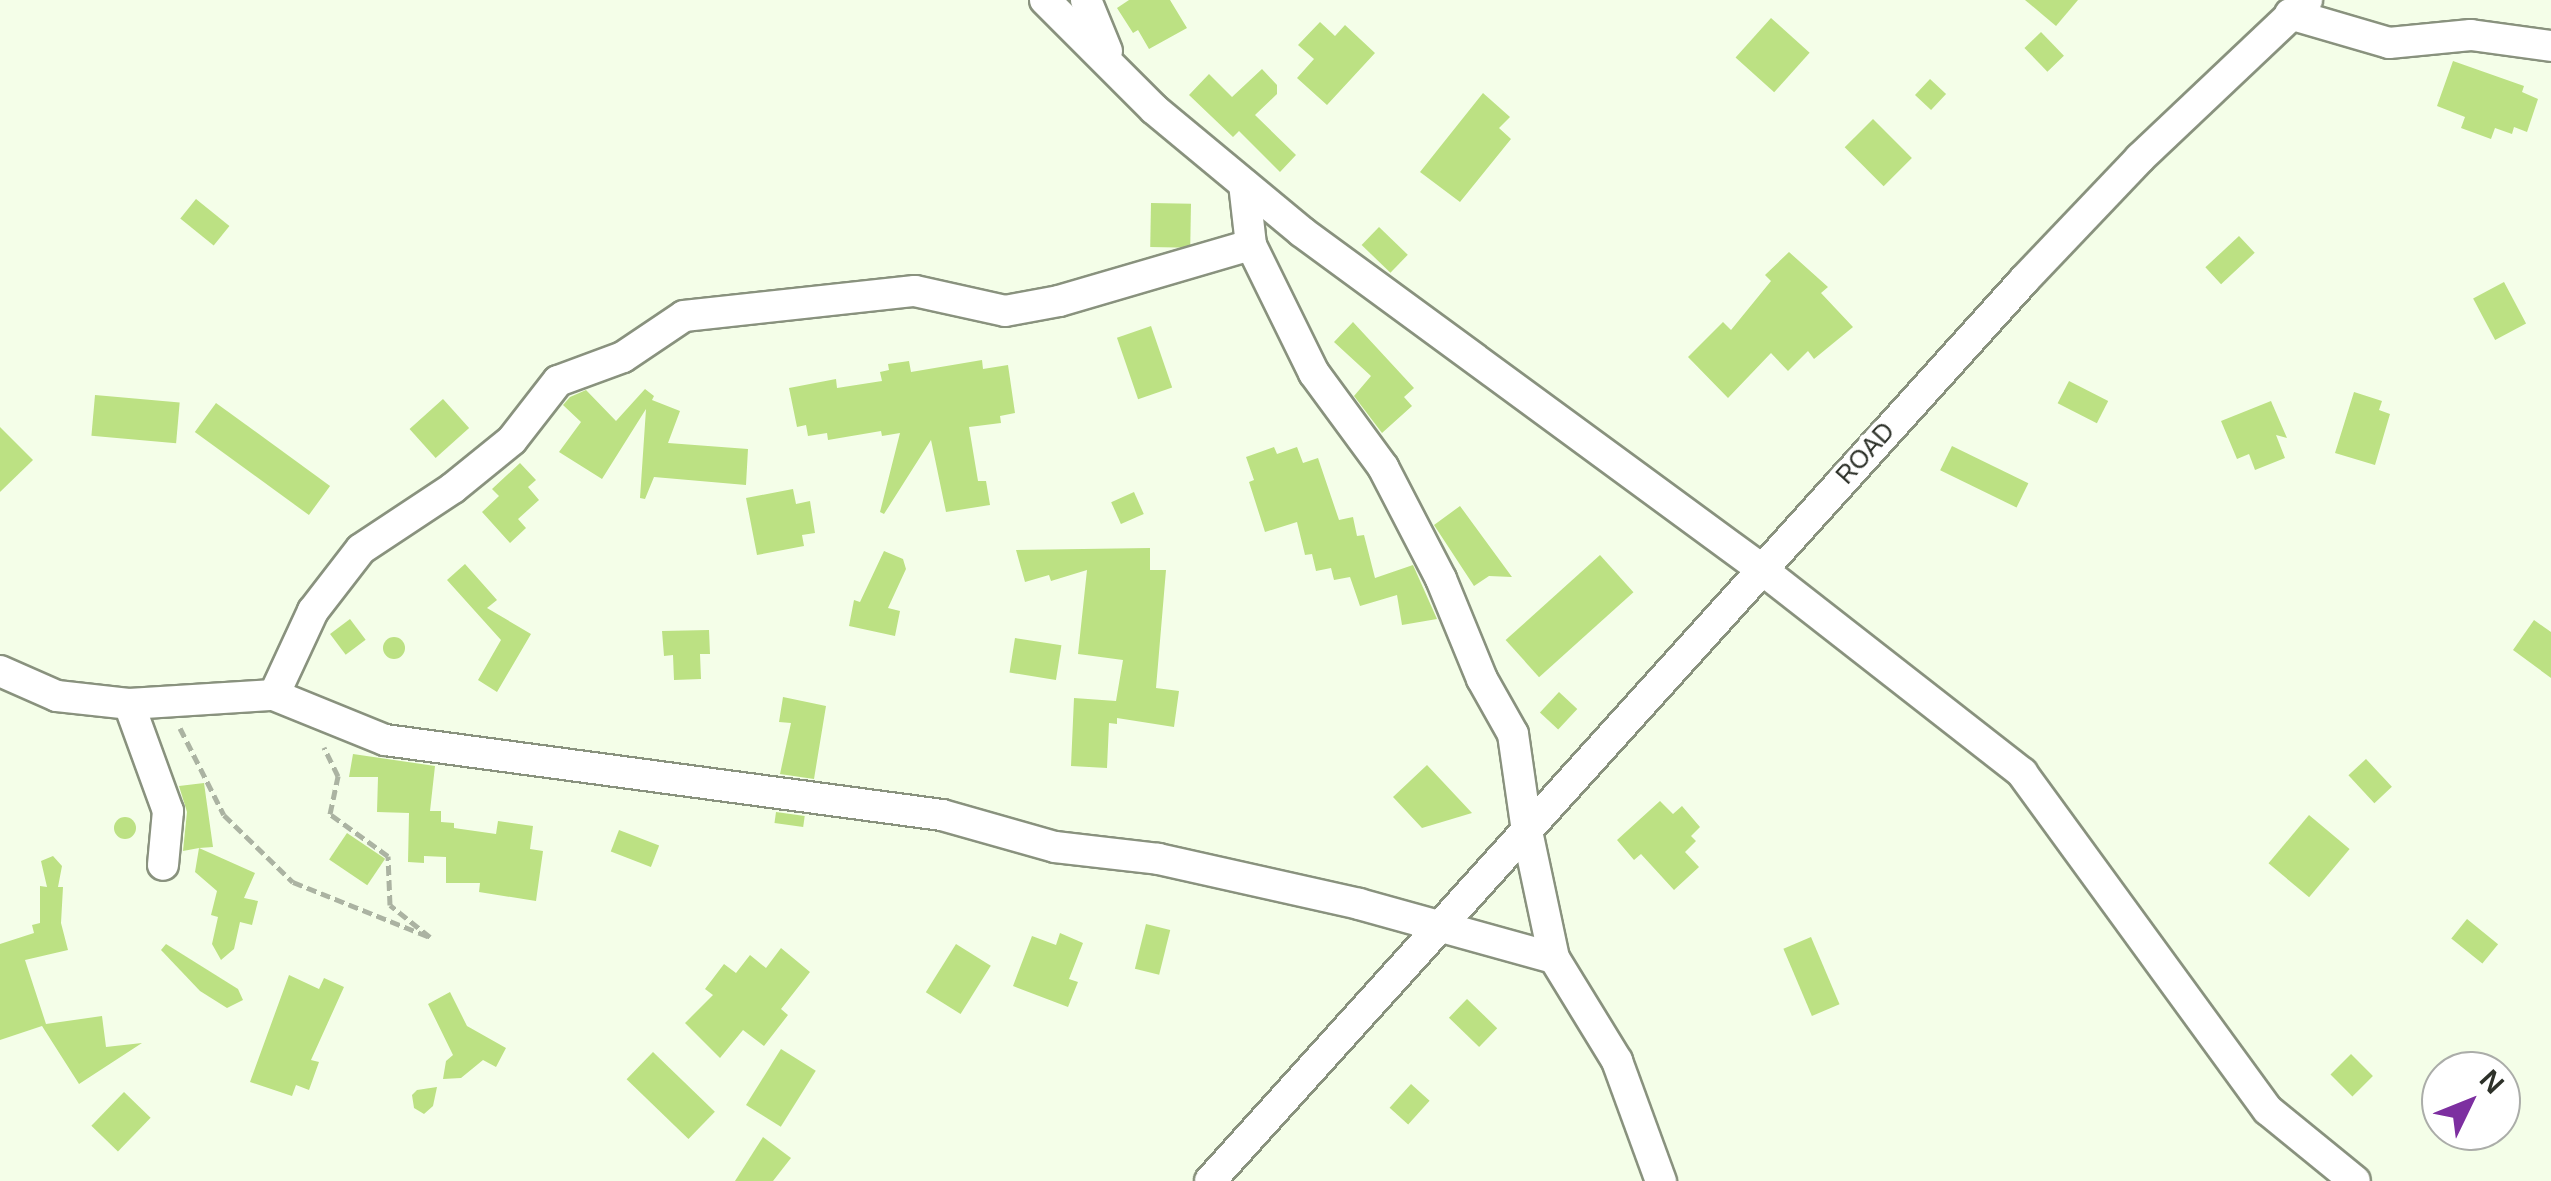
<!DOCTYPE html>
<style>
body{margin:0}
#map{position:relative;width:2551px;height:1181px;overflow:hidden;background:#f4fee8;font-family:Helvetica,sans-serif}
div>[style]{position:absolute}
[style*='--x']{left:calc(var(--x)*1px);top:calc(var(--y)*1px);width:calc(var(--w)*1px);rotate:calc(var(--a)*1deg)}
.building>*{inset:0;background:#bce183;transform-origin:0 0}
.round{border-radius:50%}
.path>*{height:5px;margin-top:-2.5px;transform-origin:0;background:repeating-linear-gradient(90deg,#abb3a2 0 10px,transparent 0 15px)}
.roads{filter:drop-shadow(2px 0 #89927e) drop-shadow(-2px 0 #89927e) drop-shadow(0 2px #89927e) drop-shadow(0 -2px #89927e)}
.minor>*{height:30px;margin:-15px;padding:0 15px;transform-origin:15px;border-radius:15px;background:#fff}
span{translate:-50% -50%;white-space:nowrap;text-align:center;line-height:1.15;-webkit-text-stroke:8px #fff;paint-order:stroke}
.street-label{font-size:25px;color:#2d3129}
.north{position:absolute;left:2421px;top:1051px;width:100px;height:100px;box-sizing:border-box;background:#fff;border:2px solid #abada9;border-radius:50%;rotate:47deg;font-size:28px;font-weight:700;line-height:40px;text-align:center;color:#2d3129}
.north::after{content:'';display:block;margin:auto;width:35px;height:45px;background:#7d2fa0;clip-path:polygon(50% 0,100% 100%,50% 72%,0 100%)}
</style>
<div id="map">
<div class="building">
<div style="clip-path:polygon(1129px 0,1170px 0,1187px 28px,1149px 49px,1138px 30px,1133px 33px,1117px 8px)"></div>
<div style="clip-path:polygon(2025px 0,2078px 0,2056px 26px)"></div>
<div style="left:1771px;top:18px;width:52px;height:53px;rotate:42deg"></div>
<div style="clip-path:polygon(1320px 22px,1335px 36px,1345px 25px,1375px 53px,1327px 105px,1297px 78px,1314px 59px,1298px 45px)"></div>
<div style="left:2041px;top:32px;width:33px;height:23px;rotate:46deg"></div>
<div style="clip-path:polygon(2453px 61px,2524px 86px,2522px 92px,2538px 99px,2527px 132px,2514px 127px,2512px 134px,2495px 128px,2491px 139px,2461px 128px,2465px 117px,2437px 106px)"></div>
<div style="clip-path:polygon(1262px 69px,1277px 85px,1277px 94px,1255px 115px,1296px 155px,1280px 172px,1239px 131px,1233px 137px,1189px 95px,1209px 74px,1232px 97px)"></div>
<div style="left:1930px;top:79px;width:22px;height:22px;rotate:43deg"></div>
<div style="clip-path:polygon(1483px 93px,1510px 117px,1499px 128px,1511px 139px,1460px 202px,1420px 172px)"></div>
<div style="left:1873px;top:119px;width:55px;height:40px;rotate:45deg"></div>
<div style="left:196px;top:199px;width:43px;height:25px;rotate:39deg"></div>
<div style="left:1151px;top:203px;width:40px;height:44px;rotate:1deg"></div>
<div style="left:1379px;top:227px;width:40px;height:25px;rotate:44deg"></div>
<div style="left:2239px;top:236px;width:23px;height:46px;rotate:47deg"></div>
<div style="clip-path:polygon(1789px 252px,1828px 287px,1821px 293px,1853px 327px,1814px 359px,1808px 351px,1788px 371px,1771px 353px,1728px 398px,1688px 357px,1723px 322px,1731px 330px,1771px 281px,1765px 275px)"></div>
<div style="left:2504px;top:282px;width:47px;height:35px;rotate:62deg"></div>
<div style="clip-path:polygon(1353px 322px,1414px 388px,1404px 397px,1412px 406px,1382px 433px,1354px 396px,1371px 376px,1334px 342px)"></div>
<div style="left:1151px;top:326px;width:65px;height:36px;rotate:71deg"></div>
<div style="clip-path:polygon(982px 360px,983px 369px,1008px 365px,1015px 413px,1000px 416px,1001px 423px,969px 427px,978px 481px,986px 481px,990px 505px,946px 512px,931px 440px,884px 514px,880px 512px,900px 433px,882px 436px,881px 431px,828px 440px,827px 433px,808px 436px,806px 425px,797px 427px,789px 388px,836px 379px,837px 388px,882px 381px,880px 372px,889px 370px,888px 364px,909px 361px,911px 372px)"></div>
<div style="left:2069px;top:381px;width:44px;height:25px;rotate:27deg"></div>
<div style="clip-path:polygon(645px 389px,654px 396px,652px 400px,680px 411px,668px 443px,748px 449px,746px 485px,654px 477px,645px 499px,640px 498px,646px 409px,602px 479px,559px 452px,581px 422px,563px 405px,570px 397px,586px 390px,616px 421px)"></div>
<div style="clip-path:polygon(2354px 392px,2382px 401px,2379px 410px,2390px 414px,2375px 465px,2335px 453px)"></div>
<div style="left:95px;top:395px;width:85px;height:41px;rotate:5deg"></div>
<div style="left:443px;top:399px;width:39px;height:45px;rotate:48deg"></div>
<div style="clip-path:polygon(2271px 401px,2287px 438px,2276px 435px,2285px 458px,2255px 470px,2249px 454px,2237px 459px,2221px 421px)"></div>
<div style="left:216px;top:403px;width:141px;height:36px;rotate:36deg"></div>
<div style="clip-path:polygon(0 427px,33px 460px,0 492px)"></div>
<div style="left:1952px;top:446px;width:85px;height:27px;rotate:26deg"></div>
<div style="clip-path:polygon(1274px 447px,1277px 454px,1297px 447px,1303px 463px,1318px 458px,1339px 520px,1353px 517px,1357px 536px,1364px 535px,1375px 578px,1413px 565px,1437px 619px,1402px 625px,1397px 595px,1360px 606px,1350px 577px,1334px 580px,1331px 568px,1316px 571px,1312px 554px,1305px 555px,1297px 522px,1265px 532px,1249px 482px,1254px 480px,1246px 457px)"></div>
<div style="clip-path:polygon(520px 463px,536px 480px,528px 487px,539px 500px,518px 519px,526px 528px,510px 543px,482px 512px,499px 496px,492px 489px)"></div>
<div style="clip-path:polygon(793px 489px,796px 504px,810px 501px,815px 533px,802px 535px,804px 546px,757px 555px,746px 498px)"></div>
<div style="left:1134px;top:492px;width:24px;height:25px;rotate:66deg"></div>
<div style="clip-path:polygon(1460px 506px,1512px 577px,1489px 576px,1474px 586px,1434px 525px)"></div>
<div style="clip-path:polygon(1150px 548px,1150px 570px,1166px 570px,1156px 688px,1179px 691px,1174px 727px,1117px 718px,1117px 724px,1109px 723px,1107px 768px,1071px 766px,1074px 698px,1116px 701px,1123px 660px,1078px 654px,1087px 570px,1051px 581px,1049px 575px,1025px 582px,1016px 550px)"></div>
<div style="clip-path:polygon(884px 551px,903px 559px,906px 569px,888px 608px,900px 611px,895px 636px,849px 626px,854px 600px,860px 602px)"></div>
<div style="left:1600px;top:555px;width:50px;height:127px;rotate:48deg"></div>
<div style="clip-path:polygon(465px 564px,497px 600px,487px 608px,531px 634px,497px 692px,478px 680px,501px 640px,447px 580px)"></div>
<div style="left:350px;top:619px;width:26px;height:25px;rotate:53deg"></div>
<div style="clip-path:polygon(2534px 620px,2551px 632px,2551px 678px,2513px 650px)"></div>
<div style="clip-path:polygon(709px 630px,710px 654px,700px 654px,701px 679px,674px 680px,673px 655px,664px 656px,662px 631px)"></div>
<div class="round" style="left:383px;top:637px;width:22px;height:22px"></div>
<div style="left:1015px;top:638px;width:47px;height:35px;rotate:9deg"></div>
<div style="left:1559px;top:692px;width:25px;height:28px;rotate:43deg"></div>
<div style="clip-path:polygon(783px 697px,826px 706px,814px 779px,780px 774px,791px 723px,779px 722px)"></div>
<div style="clip-path:polygon(353px 754px,435px 766px,430px 811px,441px 811px,441px 822px,454px 823px,454px 828px,496px 834px,498px 821px,533px 826px,530px 849px,543px 851px,536px 901px,479px 892px,480px 883px,446px 883px,446px 857px,424px 856px,424px 863px,408px 862px,409px 813px,377px 812px,378px 777px,349px 777px)"></div>
<div style="left:2366px;top:759px;width:38px;height:24px;rotate:47deg"></div>
<div style="clip-path:polygon(1427px 765px,1472px 813px,1422px 828px,1393px 797px)"></div>
<div style="clip-path:polygon(204px 783px,213px 847px,199px 848px,255px 873px,244px 898px,258px 901px,252px 925px,240px 922px,234px 949px,221px 960px,212px 944px,218px 917px,211px 915px,217px 891px,195px 872px,199px 848px,183px 851px,187px 812px,179px 786px)"></div>
<div style="clip-path:polygon(1660px 801px,1673px 814px,1682px 806px,1700px 827px,1691px 836px,1696px 841px,1685px 852px,1699px 867px,1674px 890px,1641px 854px,1634px 860px,1617px 840px)"></div>
<div style="left:776px;top:812px;width:29px;height:11px;rotate:8deg"></div>
<div style="left:2309px;top:815px;width:53px;height:63px;rotate:40deg"></div>
<div class="round" style="left:114px;top:817px;width:22px;height:22px"></div>
<div style="left:619px;top:830px;width:43px;height:23px;rotate:21deg"></div>
<div style="left:347px;top:833px;width:46px;height:32px;rotate:34deg"></div>
<div style="clip-path:polygon(53px 856px,62px 866px,58px 887px,63px 887px,61px 923px,68px 950px,25px 960px,46px 1024px,102px 1016px,106px 1047px,142px 1043px,79px 1084px,42px 1026px,0 1040px,0 944px,34px 933px,32px 925px,40px 923px,40px 886px,47px 887px,41px 861px)"></div>
<div style="left:2467px;top:919px;width:40px;height:25px;rotate:39deg"></div>
<div style="left:1146px;top:924px;width:25px;height:46px;rotate:14deg"></div>
<div style="clip-path:polygon(1060px 933px,1083px 943px,1069px 979px,1078px 982px,1068px 1007px,1013px 986px,1032px 936px,1056px 945px)"></div>
<div style="left:1811px;top:937px;width:73px;height:30px;rotate:67deg"></div>
<div style="clip-path:polygon(166px 944px,238px 989px,243px 1000px,227px 1008px,200px 991px,161px 950px)"></div>
<div style="left:956px;top:944px;width:41px;height:57px;rotate:32deg"></div>
<div style="clip-path:polygon(781px 948px,810px 972px,781px 1009px,788px 1015px,764px 1046px,743px 1030px,720px 1058px,685px 1023px,713px 995px,705px 989px,724px 964px,736px 973px,750px 955px,766px 968px)"></div>
<div style="clip-path:polygon(289px 975px,319px 989px,324px 978px,344px 987px,311px 1060px,319px 1062px,309px 1090px,296px 1085px,292px 1096px,250px 1082px)"></div>
<div style="clip-path:polygon(450px 992px,467px 1026px,506px 1048px,496px 1067px,483px 1060px,461px 1078px,443px 1079px,446px 1061px,453px 1055px,428px 1004px)"></div>
<div style="left:1467px;top:999px;width:42px;height:26px;rotate:44deg"></div>
<div style="left:781px;top:1049px;width:41px;height:66px;rotate:32deg"></div>
<div style="left:653px;top:1052px;width:86px;height:38px;rotate:44deg"></div>
<div style="left:2351px;top:1054px;width:31px;height:29px;rotate:45deg"></div>
<div style="left:1411px;top:1084px;width:25px;height:32px;rotate:42deg"></div>
<div style="clip-path:polygon(437px 1087px,433px 1106px,424px 1114px,414px 1108px,412px 1095px,417px 1090px)"></div>
<div style="left:124px;top:1092px;width:37px;height:47px;rotate:44deg"></div>
<div style="clip-path:polygon(763px 1137px,791px 1158px,773px 1181px,735px 1181px)"></div>
</div>
<div class="path">
<div style="--x:180;--y:728;--w:97;--a:63.2"></div>
<div style="--x:224;--y:815;--w:96;--a:44.2"></div>
<div style="--x:293;--y:882;--w:148;--a:21.9"></div>
<div style="--x:430;--y:937;--w:51;--a:-141.3"></div>
<div style="--x:390;--y:905;--w:49;--a:-92.3"></div>
<div style="--x:388;--y:856;--w:72;--a:-144.1"></div>
<div style="--x:330;--y:814;--w:39;--a:-78"></div>
<div style="--x:338;--y:776;--w:32;--a:-116"></div>
</div>
<div class="roads">
<div class="minor">
<div style="--x:1045;--y:0;--w:154;--a:45"></div>
<div style="--x:1154;--y:109;--w:192;--a:39.7"></div>
<div style="--x:1302;--y:232;--w:568;--a:36.26"></div>
<div style="--x:1760;--y:568;--w:333;--a:38"></div>
<div style="--x:2022;--y:773;--w:417;--a:53.9"></div>
<div style="--x:2268;--y:1110;--w:112;--a:39.2"></div>
<div style="--x:1086;--y:0;--w:55;--a:67.6"></div>
<div style="--x:2290;--y:14;--w:103;--a:16.3"></div>
<div style="--x:2389;--y:43;--w:82;--a:-5.6"></div>
<div style="--x:2471;--y:35;--w:81;--a:7.8"></div>
<div style="--x:1251;--y:245;--w:143;--a:63.8"></div>
<div style="--x:1314;--y:373;--w:117;--a:53.7"></div>
<div style="--x:1383;--y:467;--w:126;--a:62.6"></div>
<div style="--x:1441;--y:579;--w:108;--a:67.7"></div>
<div style="--x:1482;--y:679;--w:63;--a:60.6"></div>
<div style="--x:1513;--y:734;--w:98;--a:81.8"></div>
<div style="--x:1527;--y:831;--w:130;--a:78"></div>
<div style="--x:1554;--y:958;--w:121;--a:58.5"></div>
<div style="--x:1617;--y:1061;--w:128;--a:69.9"></div>
<div style="--x:0;--y:671;--w:62;--a:23.7"></div>
<div style="--x:57;--y:696;--w:72;--a:6.3"></div>
<div style="--x:129;--y:704;--w:145;--a:-3.6"></div>
<div style="--x:274;--y:695;--w:120;--a:22.1"></div>
<div style="--x:385;--y:740;--w:562;--a:7.67"></div>
<div style="--x:942;--y:815;--w:117;--a:15.8"></div>
<div style="--x:1055;--y:847;--w:104;--a:6.6"></div>
<div style="--x:1158;--y:859;--w:206;--a:12.6"></div>
<div style="--x:1359;--y:904;--w:202;--a:15.5"></div>
<div style="--x:274;--y:695;--w:93;--a:-65.1"></div>
<div style="--x:313;--y:611;--w:78;--a:-52.3"></div>
<div style="--x:361;--y:549;--w:110;--a:-33.5"></div>
<div style="--x:453;--y:488;--w:76;--a:-39.1"></div>
<div style="--x:512;--y:440;--w:75;--a:-52.1"></div>
<div style="--x:558;--y:381;--w:69;--a:-20.3"></div>
<div style="--x:623;--y:357;--w:73;--a:-33.9"></div>
<div style="--x:684;--y:316;--w:232;--a:-6.2"></div>
<div style="--x:915;--y:291;--w:92;--a:12.5"></div>
<div style="--x:1005;--y:311;--w:55;--a:-10.5"></div>
<div style="--x:1059;--y:301;--w:200;--a:-16.3"></div>
<div style="--x:1251;--y:245;--w:61;--a:-96.5"></div>
<div style="--x:129;--y:704;--w:114;--a:70"></div>
<div style="--x:168;--y:811;--w:54;--a:95.3"></div>
<div style="--x:1210;--y:1181;--w:1214;--a:-47.9"></div>
<div style="--x:2024;--y:280;--w:168;--a:-46.4"></div>
<div style="--x:2140;--y:158;--w:230;--a:-43.4"></div>
</div>
</div>
<div class="street-label">
<span style="left:1865px;top:453px;rotate:-48deg">ROAD</span>
</div>
<div class="north">N</div>
</div>
